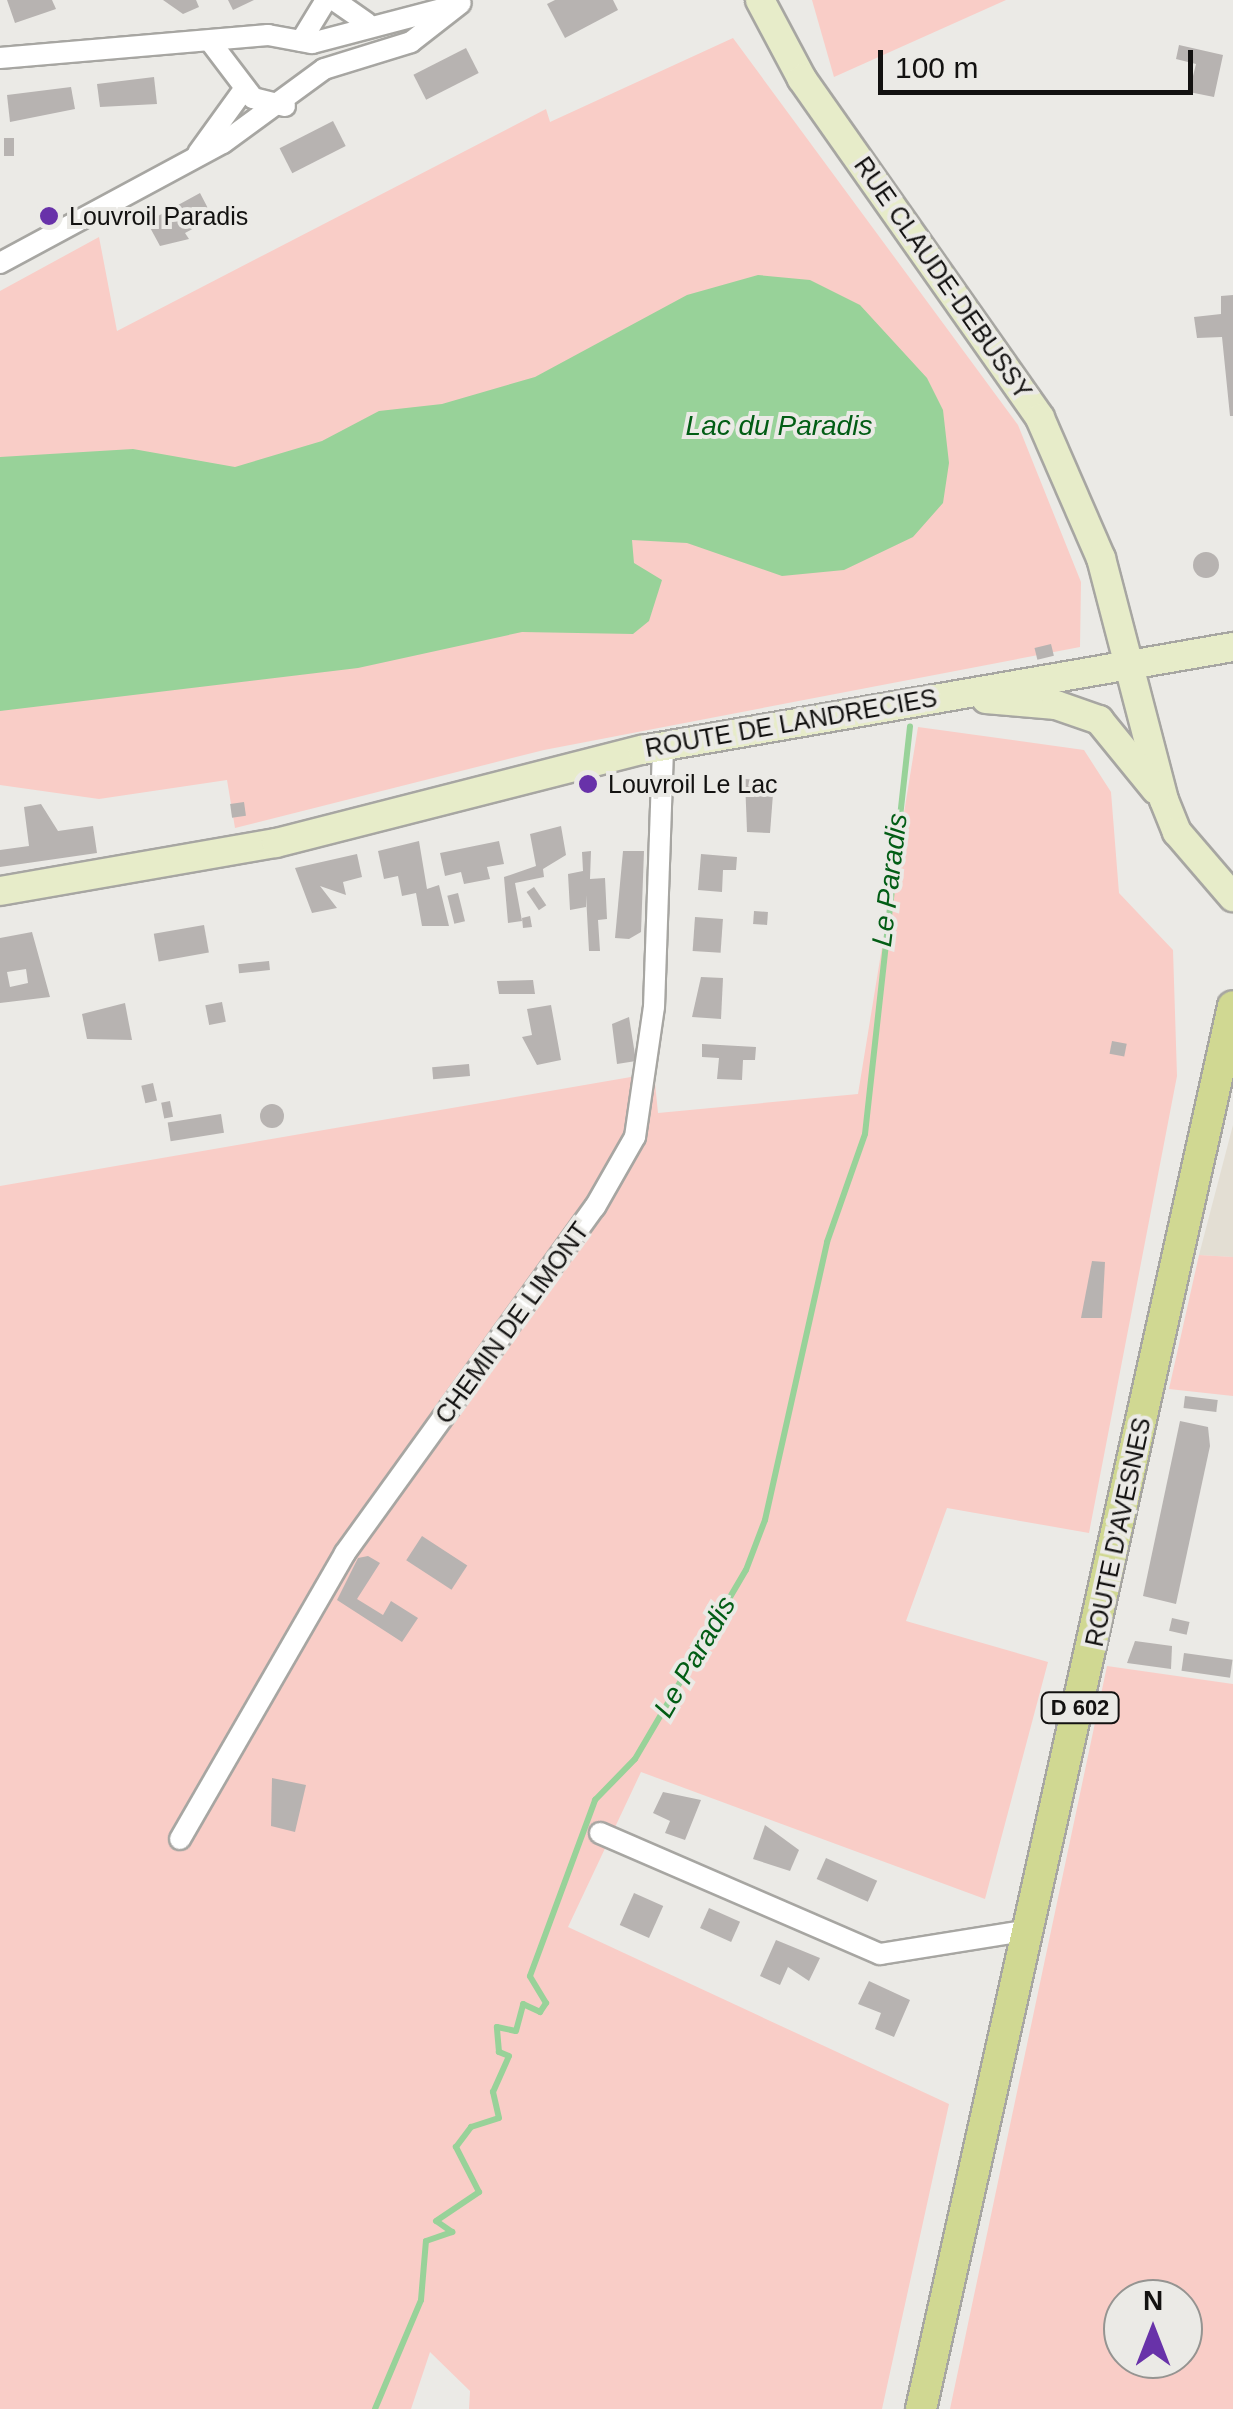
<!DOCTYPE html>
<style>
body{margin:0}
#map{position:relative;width:1233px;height:2409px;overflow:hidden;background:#ebeae6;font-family:Helvetica,sans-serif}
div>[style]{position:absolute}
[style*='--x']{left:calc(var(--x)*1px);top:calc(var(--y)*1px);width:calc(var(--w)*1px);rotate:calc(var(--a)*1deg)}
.built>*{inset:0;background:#e3ded3}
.green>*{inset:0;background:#f9cdc7}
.water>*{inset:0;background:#98d299}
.stream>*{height:6px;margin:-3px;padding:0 3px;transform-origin:3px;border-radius:3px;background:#98d299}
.building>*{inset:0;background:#b7b3b1;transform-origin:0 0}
.round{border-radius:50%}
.roads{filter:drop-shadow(2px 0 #a7a6a2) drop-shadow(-2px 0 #a7a6a2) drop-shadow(0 2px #a7a6a2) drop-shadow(0 -2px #a7a6a2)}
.minor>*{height:20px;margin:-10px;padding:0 10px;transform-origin:10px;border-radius:10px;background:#fff}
.secondary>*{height:28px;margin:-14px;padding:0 14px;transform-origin:14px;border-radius:14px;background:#e7ecc9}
.primary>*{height:30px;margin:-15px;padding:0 15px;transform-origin:15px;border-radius:15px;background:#d0d892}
.dots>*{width:28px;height:28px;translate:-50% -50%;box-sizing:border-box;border:5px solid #ebeae6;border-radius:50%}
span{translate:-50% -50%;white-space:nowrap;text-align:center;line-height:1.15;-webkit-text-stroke:8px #ebeae6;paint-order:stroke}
.shield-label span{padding:2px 8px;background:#ebeae6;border:2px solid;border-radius:8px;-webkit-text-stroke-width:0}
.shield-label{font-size:22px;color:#131211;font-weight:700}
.poi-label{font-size:25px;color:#131211}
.left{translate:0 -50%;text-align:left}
.street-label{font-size:25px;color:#131211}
.water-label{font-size:28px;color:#025d15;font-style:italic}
.north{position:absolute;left:1103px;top:2279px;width:100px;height:100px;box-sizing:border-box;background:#ebeae6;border:2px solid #959491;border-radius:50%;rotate:0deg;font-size:28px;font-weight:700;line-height:40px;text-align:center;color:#131211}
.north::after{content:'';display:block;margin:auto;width:35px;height:45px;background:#6832a9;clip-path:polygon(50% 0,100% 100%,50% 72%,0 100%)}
.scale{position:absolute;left:878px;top:50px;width:315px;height:45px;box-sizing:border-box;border:5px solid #131211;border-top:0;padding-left:12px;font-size:30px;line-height:35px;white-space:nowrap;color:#131211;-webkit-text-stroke:8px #ebeae6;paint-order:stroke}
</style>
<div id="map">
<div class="built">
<div style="clip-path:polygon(1233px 1125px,1233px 1257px,1199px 1255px)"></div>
</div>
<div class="green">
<div style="clip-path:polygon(812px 0,1006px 0,834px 77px)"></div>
<div style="clip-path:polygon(733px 38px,1018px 425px,1081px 582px,1080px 647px,544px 750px,235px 828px,227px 780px,99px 799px,0 785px,0 291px,99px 237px,117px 331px,546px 109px,550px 122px)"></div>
<div style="clip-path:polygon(918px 727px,1084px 750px,1111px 792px,1119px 893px,1173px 950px,1177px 1076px,1089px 1533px,947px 1508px,906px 1621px,1048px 1662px,985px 1899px,641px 1772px,568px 1927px,949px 2104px,882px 2409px,469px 2409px,470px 2391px,430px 2352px,411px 2409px,0 2409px,0 1186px,654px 1073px,658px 1113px,858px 1094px)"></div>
<div style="clip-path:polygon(1199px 1255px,1233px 1257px,1233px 1396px,1169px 1389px)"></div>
<div style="clip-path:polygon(evenodd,1107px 1666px,1233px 1684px,1233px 2409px,950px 2409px,1107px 1666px,1123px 2299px,1183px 2299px,1183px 2359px,1123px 2359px,1123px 2299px)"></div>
</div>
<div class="water">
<div style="clip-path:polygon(758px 275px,810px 280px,860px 305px,927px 378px,943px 410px,949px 463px,943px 503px,913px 537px,844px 570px,782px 576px,687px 543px,632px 540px,634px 563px,662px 580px,649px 621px,633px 634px,522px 632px,358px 668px,0 711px,0 457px,133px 449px,235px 467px,322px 441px,379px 411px,442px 404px,535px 377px,687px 295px)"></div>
</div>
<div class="stream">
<div style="--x:375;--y:2409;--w:118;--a:-67.1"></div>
<div style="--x:421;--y:2300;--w:59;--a:-85.2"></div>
<div style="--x:426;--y:2241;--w:28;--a:-19"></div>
<div style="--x:452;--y:2232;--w:19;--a:-145"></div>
<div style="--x:436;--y:2221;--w:52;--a:-34"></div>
<div style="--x:479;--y:2192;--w:51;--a:-117.1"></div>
<div style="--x:456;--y:2147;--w:25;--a:-53"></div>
<div style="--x:471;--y:2127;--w:29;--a:-18"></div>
<div style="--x:499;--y:2118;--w:27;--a:-103"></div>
<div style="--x:493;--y:2092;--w:39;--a:-66"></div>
<div style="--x:509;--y:2056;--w:11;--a:-158"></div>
<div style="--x:499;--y:2052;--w:25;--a:-95"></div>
<div style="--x:497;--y:2027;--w:19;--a:12"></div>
<div style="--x:516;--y:2031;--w:28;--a:-75"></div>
<div style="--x:523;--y:2004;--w:19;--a:25"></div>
<div style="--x:540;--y:2012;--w:11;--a:-56"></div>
<div style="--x:546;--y:2003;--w:31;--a:-121"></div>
<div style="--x:530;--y:1976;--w:188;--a:-69.7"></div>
<div style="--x:595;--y:1800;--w:57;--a:-45.7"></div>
<div style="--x:635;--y:1759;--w:219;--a:-59.6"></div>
<div style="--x:746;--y:1570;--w:53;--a:-69.2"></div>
<div style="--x:765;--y:1520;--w:285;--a:-77.4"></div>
<div style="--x:827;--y:1242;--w:114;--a:-70.6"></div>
<div style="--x:865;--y:1134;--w:410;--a:-83.7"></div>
</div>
<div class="building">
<div style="clip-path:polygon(7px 0,52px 0,56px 9px,15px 23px)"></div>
<div style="clip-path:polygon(163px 0,196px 0,199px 7px,183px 14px)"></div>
<div style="clip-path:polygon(228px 0,254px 0,233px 10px)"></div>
<div style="clip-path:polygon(555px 0,613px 0,618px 10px,565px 38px,547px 4px)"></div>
<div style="clip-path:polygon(1179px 45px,1223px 55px,1214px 97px,1189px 92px,1196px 64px,1176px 59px)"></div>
<div style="left:466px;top:48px;width:28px;height:59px;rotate:63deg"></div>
<div style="clip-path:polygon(154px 77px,157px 104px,100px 107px,97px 84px)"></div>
<div style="clip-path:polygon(71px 87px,75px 109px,10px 122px,7px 95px)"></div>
<div style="left:333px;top:121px;width:28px;height:60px;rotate:63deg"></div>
<div style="left:4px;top:138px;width:10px;height:18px"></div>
<div style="clip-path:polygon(200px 193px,213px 218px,185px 233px,189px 239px,160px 246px,147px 222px)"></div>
<div style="clip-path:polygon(1233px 295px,1233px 416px,1230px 416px,1222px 337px,1197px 338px,1194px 317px,1221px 314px,1221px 296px)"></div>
<div class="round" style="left:1193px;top:552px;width:26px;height:26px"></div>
<div style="left:1051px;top:644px;width:12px;height:17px;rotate:76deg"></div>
<div style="clip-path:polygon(745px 779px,774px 781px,770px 833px,747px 832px)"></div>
<div style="left:244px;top:802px;width:14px;height:14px;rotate:82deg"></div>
<div style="clip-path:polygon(41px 804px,58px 831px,93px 826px,97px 853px,0 867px,0 850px,29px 846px,24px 807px)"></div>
<div style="clip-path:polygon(561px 826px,566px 855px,543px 869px,544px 877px,515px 883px,522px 921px,508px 923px,504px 877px,536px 866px,530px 834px)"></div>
<div style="clip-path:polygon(419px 841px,427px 889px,439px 885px,449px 926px,422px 926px,416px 893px,402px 896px,398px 876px,384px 879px,378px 851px)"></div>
<div style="clip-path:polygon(499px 841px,504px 864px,487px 867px,490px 879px,464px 884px,461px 872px,445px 876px,440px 853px)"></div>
<div style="clip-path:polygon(591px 851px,590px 879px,605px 878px,607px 919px,598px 920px,600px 951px,589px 951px,586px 895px,586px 907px,570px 910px,568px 874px,583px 871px,582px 852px)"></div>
<div style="clip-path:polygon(623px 851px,644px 851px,641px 932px,629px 939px,615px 938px)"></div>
<div style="clip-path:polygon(357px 854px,362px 877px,343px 882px,346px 895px,320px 886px,337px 908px,312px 913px,295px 868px)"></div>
<div style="clip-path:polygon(701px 854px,737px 857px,736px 870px,723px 870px,722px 892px,698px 890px)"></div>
<div style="left:534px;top:887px;width:22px;height:9px;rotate:56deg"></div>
<div style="left:458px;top:893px;width:29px;height:11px;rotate:76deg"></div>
<div style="left:754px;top:911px;width:14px;height:13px;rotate:4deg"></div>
<div style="clip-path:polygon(530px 916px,532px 927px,523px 928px,522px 918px)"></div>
<div style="left:695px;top:917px;width:28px;height:34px;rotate:4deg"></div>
<div style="left:204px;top:925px;width:28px;height:51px;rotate:80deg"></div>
<div style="clip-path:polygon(evenodd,32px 932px,50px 997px,0 1003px,0 938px,32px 932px,26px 969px,28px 983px,10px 987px,7px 972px,26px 969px)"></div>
<div style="left:269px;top:961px;width:9px;height:31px;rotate:84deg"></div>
<div style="clip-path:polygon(701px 977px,723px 978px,721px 1019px,692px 1017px)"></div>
<div style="clip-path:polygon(533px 980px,535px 994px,499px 994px,497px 981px)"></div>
<div style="left:222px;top:1002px;width:20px;height:17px;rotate:79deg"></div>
<div style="clip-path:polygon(125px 1003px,132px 1040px,87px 1039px,82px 1014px)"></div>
<div style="clip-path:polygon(551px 1005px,561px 1060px,537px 1065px,522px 1037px,532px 1035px,527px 1009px)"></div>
<div style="clip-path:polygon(629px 1017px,636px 1061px,617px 1064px,612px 1024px)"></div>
<div style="left:1112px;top:1041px;width:15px;height:13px;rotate:11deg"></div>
<div style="clip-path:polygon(702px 1044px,756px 1047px,755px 1060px,743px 1060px,742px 1080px,717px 1079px,719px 1058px,702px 1057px)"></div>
<div style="left:469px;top:1064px;width:12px;height:37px;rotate:85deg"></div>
<div style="left:153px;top:1083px;width:18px;height:12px;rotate:77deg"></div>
<div style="left:170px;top:1101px;width:16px;height:9px;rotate:79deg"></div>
<div class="round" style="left:260px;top:1104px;width:24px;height:24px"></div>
<div style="left:221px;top:1114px;width:19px;height:54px;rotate:81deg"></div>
<div style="clip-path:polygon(1092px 1261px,1105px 1262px,1102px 1318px,1081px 1318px)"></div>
<div style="left:1185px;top:1396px;width:33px;height:12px;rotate:7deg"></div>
<div style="clip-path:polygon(1180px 1421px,1208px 1427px,1210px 1446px,1176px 1604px,1143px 1596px)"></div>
<div style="left:422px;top:1536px;width:54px;height:29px;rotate:33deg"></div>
<div style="clip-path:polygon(368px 1556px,380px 1563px,357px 1599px,383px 1615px,391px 1601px,418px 1618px,402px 1642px,337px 1600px,358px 1558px)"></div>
<div style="left:1172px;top:1618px;width:18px;height:13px;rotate:13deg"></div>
<div style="clip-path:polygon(1135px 1641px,1172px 1646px,1171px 1669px,1127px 1663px)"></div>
<div style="left:1184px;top:1653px;width:49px;height:18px;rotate:8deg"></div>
<div style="clip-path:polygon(272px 1778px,306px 1785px,295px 1832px,271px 1826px)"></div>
<div style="clip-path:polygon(663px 1792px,701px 1800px,685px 1840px,665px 1833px,670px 1821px,653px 1813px)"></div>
<div style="clip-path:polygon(765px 1825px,799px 1850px,790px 1871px,753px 1859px)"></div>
<div style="left:826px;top:1858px;width:56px;height:23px;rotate:24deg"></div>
<div style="left:634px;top:1893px;width:32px;height:35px;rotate:24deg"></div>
<div style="left:709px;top:1908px;width:34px;height:22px;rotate:24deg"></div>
<div style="clip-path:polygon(776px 1940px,820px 1958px,809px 1981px,788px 1967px,780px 1985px,760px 1976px)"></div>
<div style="clip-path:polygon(869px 1981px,910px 2000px,894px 2037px,875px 2029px,881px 2013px,858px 2004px)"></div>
</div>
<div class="roads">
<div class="minor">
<div style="--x:334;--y:0;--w:40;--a:34.9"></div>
<div style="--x:301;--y:41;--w:48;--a:-58.6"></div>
<div style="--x:212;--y:44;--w:68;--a:52.8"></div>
<div style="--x:253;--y:98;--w:33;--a:14"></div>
<div style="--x:0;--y:58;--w:269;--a:-4.9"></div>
<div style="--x:268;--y:35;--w:45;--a:10.3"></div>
<div style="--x:312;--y:43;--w:146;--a:-14.7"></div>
<div style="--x:198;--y:153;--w:80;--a:-54.1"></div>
<div style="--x:0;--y:263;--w:253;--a:-28.3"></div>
<div style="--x:223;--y:143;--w:125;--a:-36.2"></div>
<div style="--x:324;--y:69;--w:91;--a:-17.2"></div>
<div style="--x:411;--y:42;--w:63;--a:-38"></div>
<div style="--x:600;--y:1833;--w:305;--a:23.4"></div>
<div style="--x:880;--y:1954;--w:152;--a:-9.1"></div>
<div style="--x:180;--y:1839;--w:330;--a:-60"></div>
<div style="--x:345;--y:1553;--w:427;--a:-54.2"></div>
<div style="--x:595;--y:1207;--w:81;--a:-60.3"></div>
<div style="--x:635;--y:1137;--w:131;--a:-81.7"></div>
<div style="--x:654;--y:1007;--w:261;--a:-88"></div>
</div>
<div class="secondary">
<div style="--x:760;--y:0;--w:89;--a:62"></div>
<div style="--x:802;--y:79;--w:414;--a:54.9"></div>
<div style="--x:1040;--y:418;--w:153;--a:66.5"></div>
<div style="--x:1101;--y:558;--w:250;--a:75.4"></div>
<div style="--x:1164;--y:800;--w:35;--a:68"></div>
<div style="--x:1177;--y:832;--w:86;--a:49.3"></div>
<div style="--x:986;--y:699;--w:70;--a:4.9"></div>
<div style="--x:1056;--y:705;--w:46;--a:19.2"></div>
<div style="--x:1099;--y:720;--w:90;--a:50.8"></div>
<div style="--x:0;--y:891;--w:280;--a:-9.9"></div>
<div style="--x:276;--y:843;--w:378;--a:-14.3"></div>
<div style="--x:642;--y:750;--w:600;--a:-9.89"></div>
</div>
<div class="primary">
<div style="--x:921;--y:2409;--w:1437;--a:-77.46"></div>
</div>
</div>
<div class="dots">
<div style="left:49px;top:216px;background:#6832a9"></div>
<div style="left:588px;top:784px;background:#6832a9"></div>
</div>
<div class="shield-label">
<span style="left:1080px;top:1708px">D 602</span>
</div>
<div class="poi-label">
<span class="left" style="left:69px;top:216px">Louvroil Paradis</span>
<span class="left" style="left:608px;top:784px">Louvroil Le Lac</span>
</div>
<div class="street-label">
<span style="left:943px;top:278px;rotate:55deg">RUE CLAUDE-DEBUSSY</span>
<span style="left:791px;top:723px;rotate:-10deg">ROUTE DE LANDRECIES</span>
<span style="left:512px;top:1323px;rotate:-54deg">CHEMIN DE LIMONT</span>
<span style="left:1118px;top:1532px;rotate:-78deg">ROUTE D'AVESNES</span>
</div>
<div class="water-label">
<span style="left:779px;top:426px">Lac du Paradis</span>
<span style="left:890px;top:880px;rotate:-83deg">Le Paradis</span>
<span style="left:695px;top:1657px;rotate:-60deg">Le Paradis</span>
</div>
<div class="north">N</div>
<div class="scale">100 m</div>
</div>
